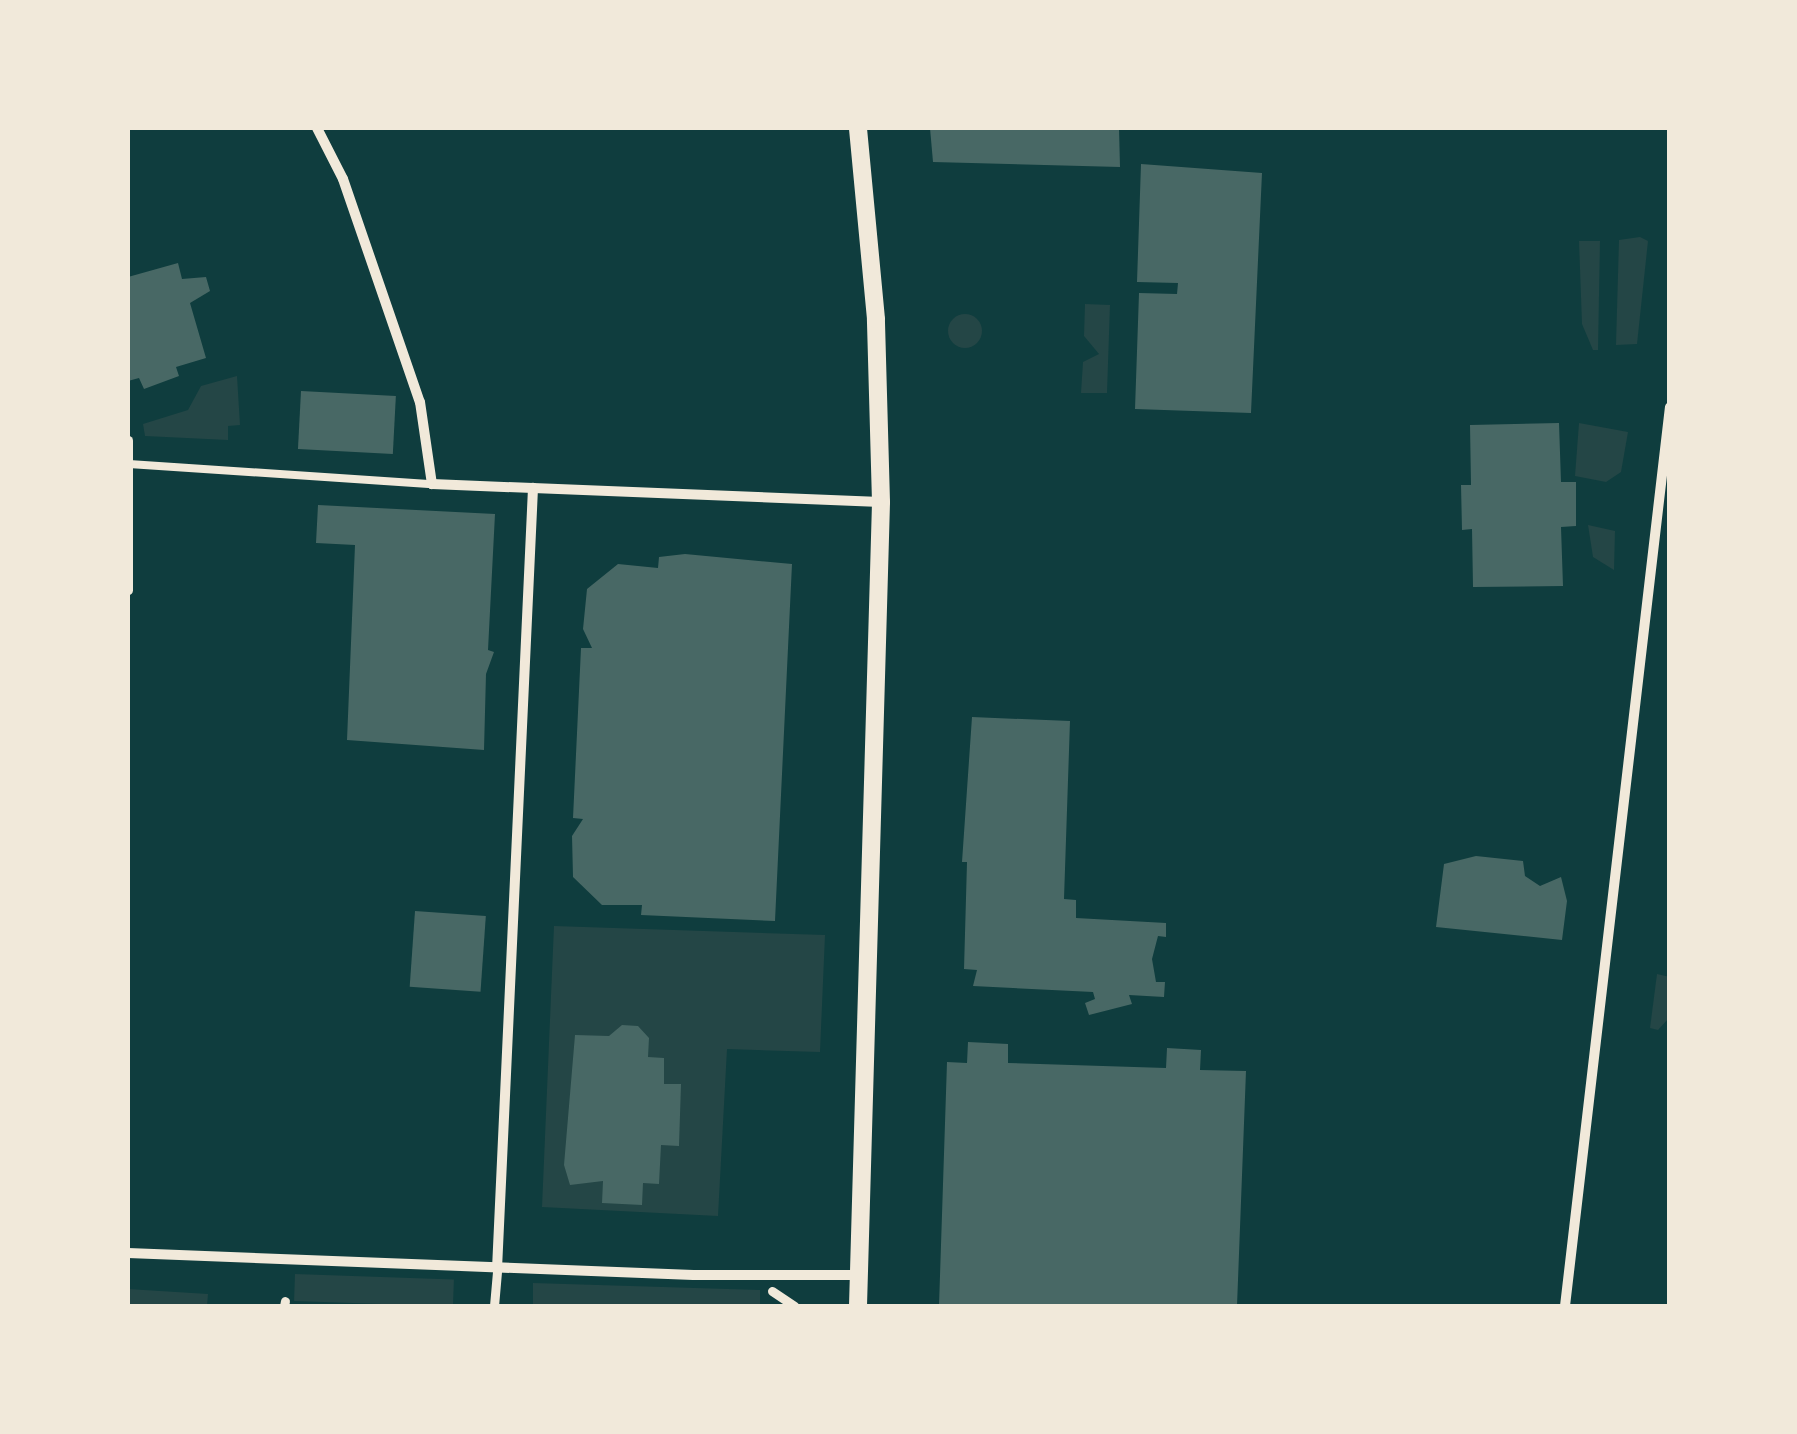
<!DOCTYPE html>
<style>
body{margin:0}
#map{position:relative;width:1797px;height:1434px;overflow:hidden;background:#0f3d3e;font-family:"Golos Text",sans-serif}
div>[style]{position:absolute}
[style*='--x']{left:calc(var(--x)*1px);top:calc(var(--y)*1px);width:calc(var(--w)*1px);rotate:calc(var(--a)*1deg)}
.green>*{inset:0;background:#244646;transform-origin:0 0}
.round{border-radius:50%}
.building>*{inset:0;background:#486865;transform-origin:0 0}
.service>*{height:8px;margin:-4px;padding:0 4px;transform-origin:4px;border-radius:4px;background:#f1e9da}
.pedestrian>*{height:9px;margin:-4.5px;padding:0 4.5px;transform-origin:4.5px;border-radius:4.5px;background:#f1e9da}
.minor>*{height:10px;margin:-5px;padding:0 5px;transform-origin:5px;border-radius:5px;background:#f1e9da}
.tertiary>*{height:18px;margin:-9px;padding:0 9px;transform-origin:9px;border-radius:9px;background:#f1e9da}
span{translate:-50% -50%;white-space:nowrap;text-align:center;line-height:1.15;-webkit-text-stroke:10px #f1e9da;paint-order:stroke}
.frame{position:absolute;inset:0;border:130px solid #f1e9da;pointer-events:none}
</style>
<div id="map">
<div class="green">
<div style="clip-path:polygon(1640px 237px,1648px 241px,1637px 344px,1616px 345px,1619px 240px)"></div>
<div style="clip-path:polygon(1579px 241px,1600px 241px,1598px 350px,1593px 350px,1582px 324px)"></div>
<div style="clip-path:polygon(1085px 304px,1110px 305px,1107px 393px,1081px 393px,1083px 362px,1099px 354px,1084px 336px)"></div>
<div class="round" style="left:948px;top:314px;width:34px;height:34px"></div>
<div style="clip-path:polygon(237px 376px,240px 425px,228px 426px,228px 440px,145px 436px,143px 424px,188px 410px,201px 386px)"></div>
<div style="clip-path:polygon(1579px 423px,1628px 432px,1621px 472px,1606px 482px,1575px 476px)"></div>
<div style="clip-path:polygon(1588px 525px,1615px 531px,1614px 570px,1593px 557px)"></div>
<div style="clip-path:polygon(554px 926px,825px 935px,820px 1052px,727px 1049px,718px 1216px,542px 1207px)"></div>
<div style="clip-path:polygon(1657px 974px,1670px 977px,1669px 1018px,1658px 1030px,1650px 1028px)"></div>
<div style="left:295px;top:1274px;width:159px;height:27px;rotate:2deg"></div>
<div style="clip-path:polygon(533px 1283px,760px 1290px,760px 1304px,775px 1306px,533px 1306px)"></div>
<div style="clip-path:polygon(128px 1289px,208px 1294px,207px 1306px,128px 1306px)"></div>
</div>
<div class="building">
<div style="clip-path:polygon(930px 128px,1119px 128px,1120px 167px,933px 162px)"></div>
<div style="clip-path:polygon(1141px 164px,1262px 173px,1251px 413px,1135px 409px,1139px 293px,1177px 294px,1178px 283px,1137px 282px)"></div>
<div style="clip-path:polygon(178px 263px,182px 279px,206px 277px,210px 291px,190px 303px,206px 358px,176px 367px,179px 376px,144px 389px,139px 378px,128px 381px,128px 277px)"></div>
<div style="left:301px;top:391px;width:95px;height:58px;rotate:3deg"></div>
<div style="clip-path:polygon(1559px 423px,1561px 482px,1576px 482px,1576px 526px,1561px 527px,1563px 586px,1473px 587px,1472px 529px,1462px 530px,1461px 485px,1471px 485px,1470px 425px)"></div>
<div style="clip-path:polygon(318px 505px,495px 514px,488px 650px,494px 652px,486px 674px,484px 750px,347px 740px,355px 545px,316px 543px)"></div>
<div style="clip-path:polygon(685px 554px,792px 564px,775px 921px,641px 915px,642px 905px,602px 905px,573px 877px,572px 836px,583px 819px,573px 818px,581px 648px,592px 648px,583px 629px,587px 589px,618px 564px,658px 568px,659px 557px)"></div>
<div style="clip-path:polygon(972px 717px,1070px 721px,1064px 899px,1076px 900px,1076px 918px,1166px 923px,1166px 937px,1158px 936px,1152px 959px,1156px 982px,1165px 982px,1164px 997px,1129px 995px,1132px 1004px,1089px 1015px,1085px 1003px,1095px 999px,1093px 992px,973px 986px,977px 970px,964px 969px,967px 862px,962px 862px)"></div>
<div style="clip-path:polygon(1476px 856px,1523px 861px,1525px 876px,1540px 886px,1561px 877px,1567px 901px,1562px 940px,1436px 927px,1444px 864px)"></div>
<div style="left:415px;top:911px;width:71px;height:76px;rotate:4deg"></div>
<div style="clip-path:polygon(622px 1025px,638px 1026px,649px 1038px,648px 1057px,664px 1058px,664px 1084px,681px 1084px,679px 1146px,661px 1145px,659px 1184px,643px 1183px,642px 1205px,602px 1203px,603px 1181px,570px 1185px,564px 1165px,575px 1035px,609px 1036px)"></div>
<div style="clip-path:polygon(968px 1042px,1008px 1044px,1008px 1063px,1166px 1068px,1167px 1048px,1201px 1050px,1200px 1070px,1246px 1071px,1237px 1306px,939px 1306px,947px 1062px,967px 1063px)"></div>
</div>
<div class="service">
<div style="--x:129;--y:464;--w:304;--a:3.8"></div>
</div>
<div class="pedestrian">
<div style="--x:128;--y:440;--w:150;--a:90"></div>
<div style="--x:772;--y:1291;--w:27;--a:34"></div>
<div style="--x:284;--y:1306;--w:5;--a:-79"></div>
<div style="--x:494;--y:1306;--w:37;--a:-85"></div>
</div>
<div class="minor">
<div style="--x:317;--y:128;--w:57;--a:63"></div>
<div style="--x:343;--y:179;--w:236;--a:71"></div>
<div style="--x:420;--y:402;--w:83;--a:81.7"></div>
<div style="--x:432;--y:484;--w:449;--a:2.3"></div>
<div style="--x:128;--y:1253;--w:566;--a:2.23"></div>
<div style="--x:694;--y:1275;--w:165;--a:0"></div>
<div style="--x:497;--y:1269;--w:782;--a:-87.36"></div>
<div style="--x:1565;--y:1306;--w:905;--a:-83.34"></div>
</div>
<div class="tertiary">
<div style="--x:858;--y:1306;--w:804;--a:-88.36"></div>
<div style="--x:881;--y:502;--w:183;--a:-91.6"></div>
<div style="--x:876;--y:319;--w:192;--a:-95.4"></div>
</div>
<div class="frame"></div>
</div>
